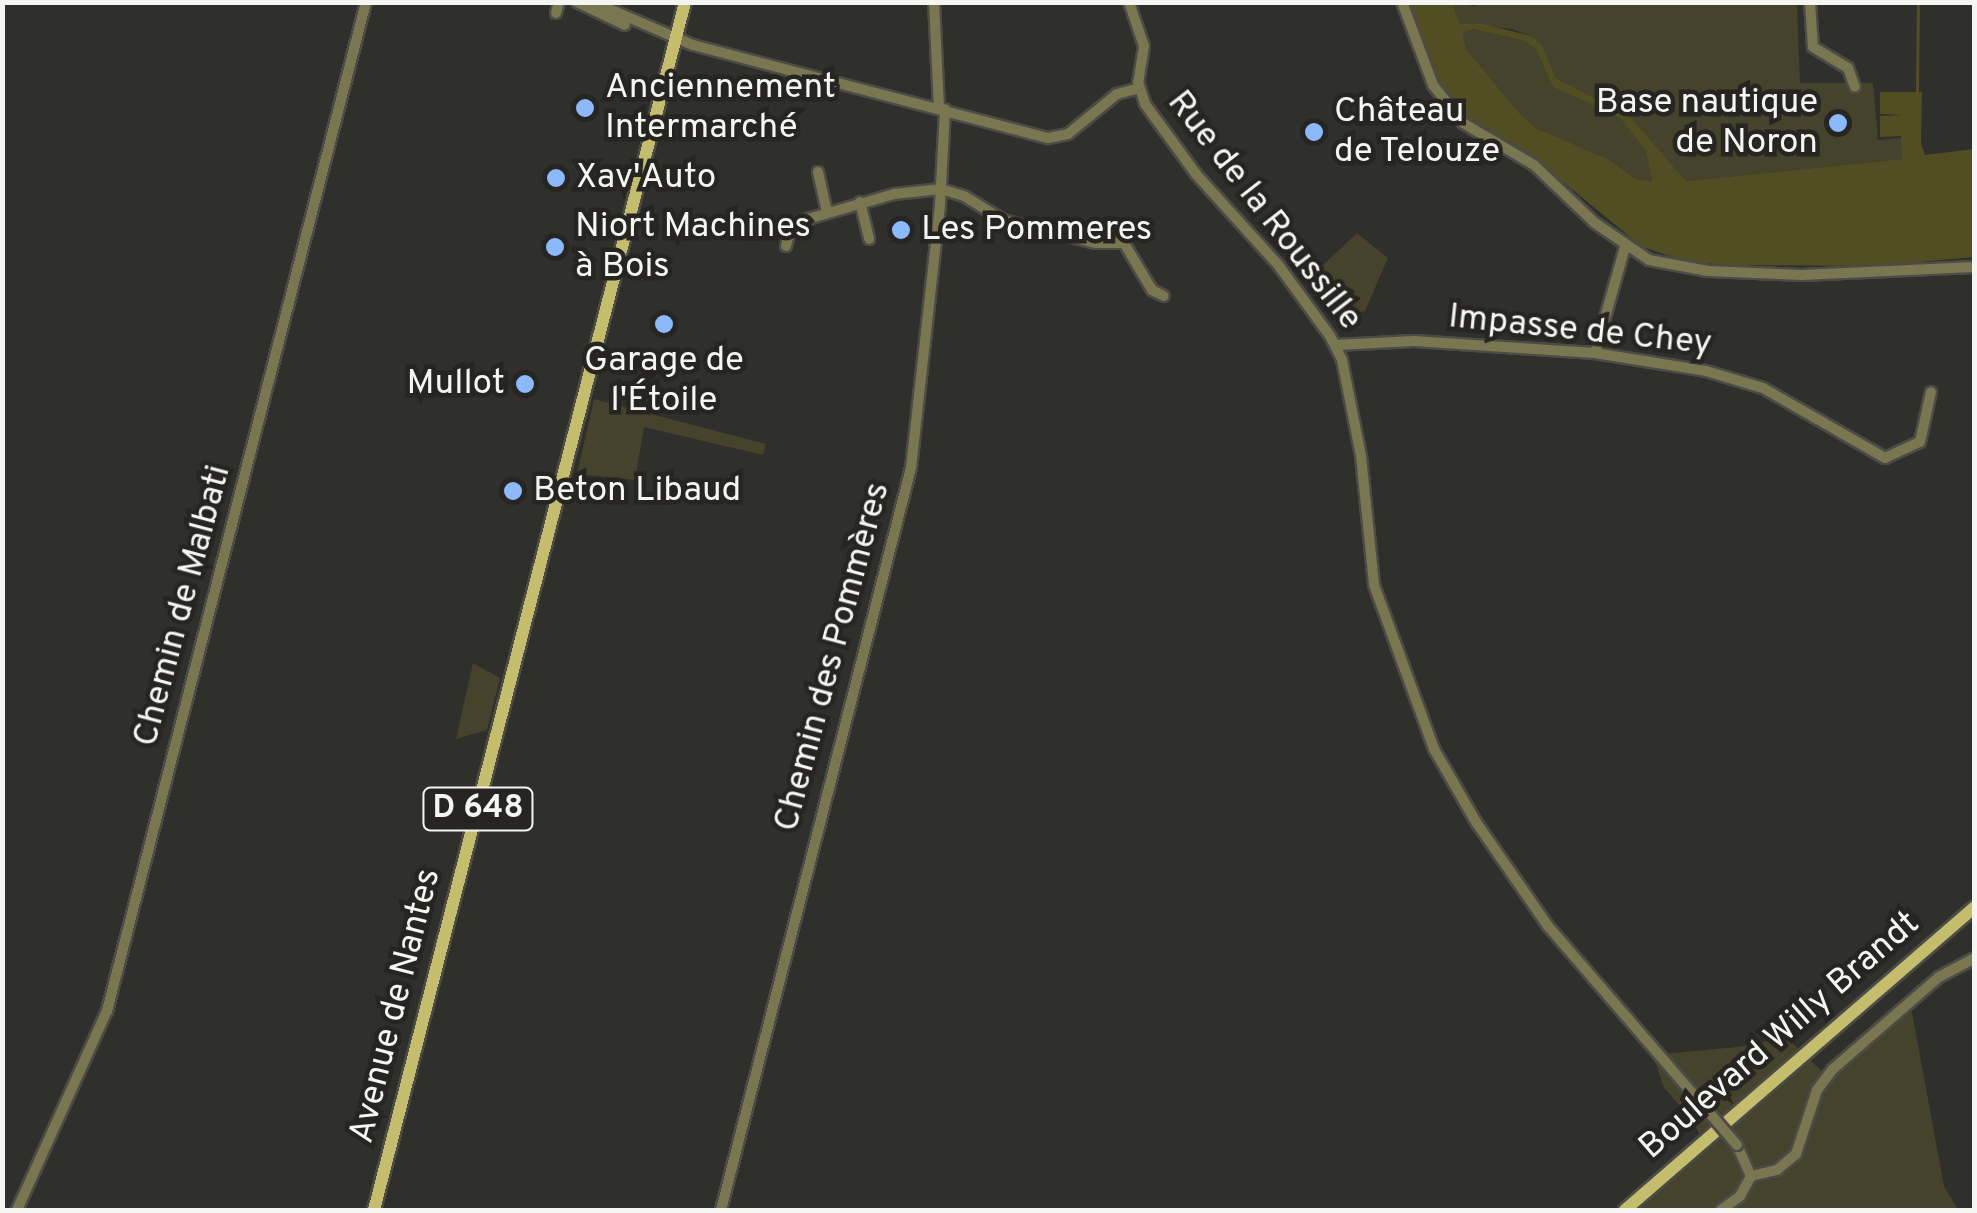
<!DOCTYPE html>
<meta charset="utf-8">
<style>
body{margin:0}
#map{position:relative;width:1977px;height:1213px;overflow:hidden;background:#2f2f2b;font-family:Overpass,sans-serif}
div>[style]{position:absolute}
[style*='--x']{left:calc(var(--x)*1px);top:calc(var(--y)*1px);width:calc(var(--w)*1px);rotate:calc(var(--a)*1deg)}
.green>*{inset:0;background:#45432b}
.water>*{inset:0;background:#524e23}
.stream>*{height:2.5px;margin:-1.25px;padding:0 1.25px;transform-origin:1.25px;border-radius:1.25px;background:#524e23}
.roads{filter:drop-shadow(2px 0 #4b4b47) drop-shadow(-2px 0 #4b4b47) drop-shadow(0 2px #4b4b47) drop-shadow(0 -2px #4b4b47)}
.minor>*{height:10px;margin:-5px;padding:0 5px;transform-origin:5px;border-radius:5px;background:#797650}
.major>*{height:12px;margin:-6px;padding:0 6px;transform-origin:6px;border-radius:6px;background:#c4bd6b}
.bridges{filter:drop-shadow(2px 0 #4b4b47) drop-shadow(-2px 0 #4b4b47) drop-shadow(0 2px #4b4b47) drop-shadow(0 -2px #4b4b47)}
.minor-bridge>*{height:10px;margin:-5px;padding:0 5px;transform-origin:5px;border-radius:5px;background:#797650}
.dots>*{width:28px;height:28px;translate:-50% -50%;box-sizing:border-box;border:5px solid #262521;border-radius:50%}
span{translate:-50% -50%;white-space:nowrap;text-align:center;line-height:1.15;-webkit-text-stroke:9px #262521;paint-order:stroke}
.shield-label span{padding:2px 8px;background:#262521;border:2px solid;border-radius:8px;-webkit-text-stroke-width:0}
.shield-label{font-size:32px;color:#f5f5f2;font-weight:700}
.poi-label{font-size:35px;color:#f5f5f2}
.left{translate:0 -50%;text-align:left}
.right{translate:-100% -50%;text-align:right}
.street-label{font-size:35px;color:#f5f5f2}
.frame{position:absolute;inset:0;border:5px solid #f5f5f2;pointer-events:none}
</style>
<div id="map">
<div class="green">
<div style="clip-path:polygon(1452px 3px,1475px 6px,1474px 3px,1797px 3px,1800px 83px,1873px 83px,1878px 140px,1902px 138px,1903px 159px,1686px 181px,1630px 116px,1556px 78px,1542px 44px,1531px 36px,1512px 29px,1460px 24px)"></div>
<div style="clip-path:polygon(1473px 29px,1525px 41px,1536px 50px,1553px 87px,1620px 118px,1646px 150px,1652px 181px,1636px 179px,1608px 159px,1536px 128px,1521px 115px,1466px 49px,1463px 33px)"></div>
<div style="clip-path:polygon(1357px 233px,1388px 258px,1365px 311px,1360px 312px,1326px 285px,1321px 267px)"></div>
<div style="clip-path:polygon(594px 399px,766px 444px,763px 455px,644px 427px,635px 480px,577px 474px)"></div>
<div style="clip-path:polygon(473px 663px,500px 678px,487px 730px,456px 739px)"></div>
<div style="clip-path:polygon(1911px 1007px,1944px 1186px,1958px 1210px,1637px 1210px,1701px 1137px,1692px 1119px,1664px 1088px,1653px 1055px,1757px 1045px,1782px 1033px,1830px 1079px)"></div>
</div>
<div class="water">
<div style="clip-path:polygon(evenodd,1409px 3px,1452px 3px,1460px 24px,1483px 24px,1531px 36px,1542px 44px,1556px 78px,1630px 116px,1686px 181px,1902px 159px,1901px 136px,1880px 137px,1880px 116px,1903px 115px,1880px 114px,1880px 92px,1922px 92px,1921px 143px,1925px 155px,1974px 149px,1974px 257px,1877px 266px,1725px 265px,1683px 261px,1641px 246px,1540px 163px,1464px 116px,1438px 80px,1409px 3px,1473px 29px,1525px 41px,1536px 50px,1553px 87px,1620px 118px,1646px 151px,1652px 181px,1636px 179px,1608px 159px,1536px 128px,1521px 115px,1466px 49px,1463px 33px,1473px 29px)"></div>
</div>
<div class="stream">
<div style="--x:1917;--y:91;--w:89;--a:-89.4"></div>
</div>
<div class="roads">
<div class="minor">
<div style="--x:577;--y:2;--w:53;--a:25.6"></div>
<div style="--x:593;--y:2;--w:109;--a:23.3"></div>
<div style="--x:693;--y:45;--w:367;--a:14.7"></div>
<div style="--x:1048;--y:138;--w:20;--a:-11"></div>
<div style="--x:1068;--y:134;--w:63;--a:-39.2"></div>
<div style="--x:1117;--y:94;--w:23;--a:-15"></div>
<div style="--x:934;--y:2;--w:105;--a:87.3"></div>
<div style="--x:1129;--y:2;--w:46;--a:71.2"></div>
<div style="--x:1144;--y:46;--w:36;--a:99"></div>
<div style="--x:1138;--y:82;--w:23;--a:72"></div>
<div style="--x:1145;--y:104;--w:87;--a:53.9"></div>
<div style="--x:1196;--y:174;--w:124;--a:47.9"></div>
<div style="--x:1279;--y:266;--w:87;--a:53.9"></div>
<div style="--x:1330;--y:336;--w:27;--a:63"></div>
<div style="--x:1342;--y:360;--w:98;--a:78.8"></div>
<div style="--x:1361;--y:456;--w:130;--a:84.2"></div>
<div style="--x:1374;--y:585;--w:175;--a:69.9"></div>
<div style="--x:1434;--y:749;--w:84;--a:60.1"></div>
<div style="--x:1476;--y:822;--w:126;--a:55.3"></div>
<div style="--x:1548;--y:926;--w:243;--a:49.2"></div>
<div style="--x:1402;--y:2;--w:89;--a:69.5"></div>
<div style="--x:1433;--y:85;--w:48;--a:51.7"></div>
<div style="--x:1463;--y:123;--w:82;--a:30.6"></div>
<div style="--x:1534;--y:165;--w:84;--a:43.6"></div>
<div style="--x:1595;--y:223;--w:65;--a:34.4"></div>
<div style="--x:1649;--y:260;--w:60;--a:10.6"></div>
<div style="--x:1708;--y:271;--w:94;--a:2.4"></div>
<div style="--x:1802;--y:275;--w:172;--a:-2.7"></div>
<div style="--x:1810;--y:2;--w:45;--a:86.2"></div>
<div style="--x:1813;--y:47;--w:41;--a:31"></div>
<div style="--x:1848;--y:68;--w:20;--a:70"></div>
<div style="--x:556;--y:13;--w:11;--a:-75"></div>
<div style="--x:818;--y:172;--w:41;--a:77.3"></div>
<div style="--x:860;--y:202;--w:38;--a:76"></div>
<div style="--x:786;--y:246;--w:21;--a:-76"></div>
<div style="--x:791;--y:226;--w:14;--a:-25"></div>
<div style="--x:804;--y:220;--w:94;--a:-16.1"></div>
<div style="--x:894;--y:194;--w:47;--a:-6.1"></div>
<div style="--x:941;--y:189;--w:24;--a:17"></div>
<div style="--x:964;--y:196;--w:46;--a:31.6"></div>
<div style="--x:1003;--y:220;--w:96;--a:13.9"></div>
<div style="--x:1096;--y:243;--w:28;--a:0"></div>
<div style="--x:1124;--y:243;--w:55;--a:59.2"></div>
<div style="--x:1152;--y:290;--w:13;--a:27"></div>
<div style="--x:1336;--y:345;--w:78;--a:-2.9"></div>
<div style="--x:1414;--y:341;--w:181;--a:3.8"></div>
<div style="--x:1595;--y:353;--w:112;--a:9.2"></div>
<div style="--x:1706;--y:371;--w:59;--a:16.6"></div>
<div style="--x:1763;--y:388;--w:141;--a:29.8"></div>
<div style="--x:1885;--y:458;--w:38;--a:-25"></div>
<div style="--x:1920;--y:442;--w:51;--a:-77.6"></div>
<div style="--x:1595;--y:353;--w:110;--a:-74.2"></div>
<div style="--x:1737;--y:1145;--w:34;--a:66"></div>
<div style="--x:1751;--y:1176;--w:27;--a:-13"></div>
<div style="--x:1777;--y:1170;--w:25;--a:-40"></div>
<div style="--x:1796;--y:1154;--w:67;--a:-71.8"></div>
<div style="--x:1817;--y:1090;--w:26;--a:-53"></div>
<div style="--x:1833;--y:1069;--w:140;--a:-41"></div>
<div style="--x:1939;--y:977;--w:40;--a:-28"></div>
<div style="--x:17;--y:1210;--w:218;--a:-65.7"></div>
<div style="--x:107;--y:1011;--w:1042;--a:-75.6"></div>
<div style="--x:721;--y:1210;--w:766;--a:-75.64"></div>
<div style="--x:911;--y:468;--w:265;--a:-83.7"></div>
<div style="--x:940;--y:205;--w:96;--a:-87"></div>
<div style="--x:1721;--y:1210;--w:24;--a:-36"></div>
<div style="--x:1740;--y:1196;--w:23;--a:-61"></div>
</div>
<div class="major">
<div style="--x:374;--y:1210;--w:1247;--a:-75.56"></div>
<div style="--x:1625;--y:1210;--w:462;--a:-40.9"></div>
</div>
</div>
<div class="bridges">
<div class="minor-bridge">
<div style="--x:1707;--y:1110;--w:46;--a:49.4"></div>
</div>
</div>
<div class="dots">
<div style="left:585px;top:108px;background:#8bb9fc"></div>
<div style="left:1838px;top:123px;background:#8bb9fc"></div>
<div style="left:1314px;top:132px;background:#8bb9fc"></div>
<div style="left:556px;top:178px;background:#8bb9fc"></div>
<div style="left:901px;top:230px;background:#8bb9fc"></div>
<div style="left:555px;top:247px;background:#8bb9fc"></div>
<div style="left:664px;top:324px;background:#8bb9fc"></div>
<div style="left:525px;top:384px;background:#8bb9fc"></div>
<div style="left:513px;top:491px;background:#8bb9fc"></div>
</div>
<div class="shield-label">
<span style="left:478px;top:809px">D 648</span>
</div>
<div class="poi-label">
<span class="left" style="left:605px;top:108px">Anciennement<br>Intermarché</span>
<span class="right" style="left:1818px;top:123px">Base nautique<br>de Noron</span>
<span class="left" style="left:1334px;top:132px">Château<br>de Telouze</span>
<span class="left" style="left:576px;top:178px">Xav'Auto</span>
<span class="left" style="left:575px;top:247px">Niort Machines<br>à Bois</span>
<span class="left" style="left:921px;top:230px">Les Pommeres</span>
<span style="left:664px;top:381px">Garage de<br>l'Étoile</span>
<span class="right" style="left:505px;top:384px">Mullot</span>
<span class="left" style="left:533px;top:491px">Beton Libaud</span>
</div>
<div class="street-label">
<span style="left:1264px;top:211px;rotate:52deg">Rue de la Roussille</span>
<span style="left:1580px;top:331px;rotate:6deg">Impasse de Chey</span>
<span style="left:183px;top:606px;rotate:-75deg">Chemin de Malbati</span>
<span style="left:833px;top:657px;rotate:-75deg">Chemin des Pommères</span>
<span style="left:396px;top:1006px;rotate:-76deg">Avenue de Nantes</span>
<span style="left:1780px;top:1036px;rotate:-41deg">Boulevard Willy Brandt</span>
</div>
<div class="frame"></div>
</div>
